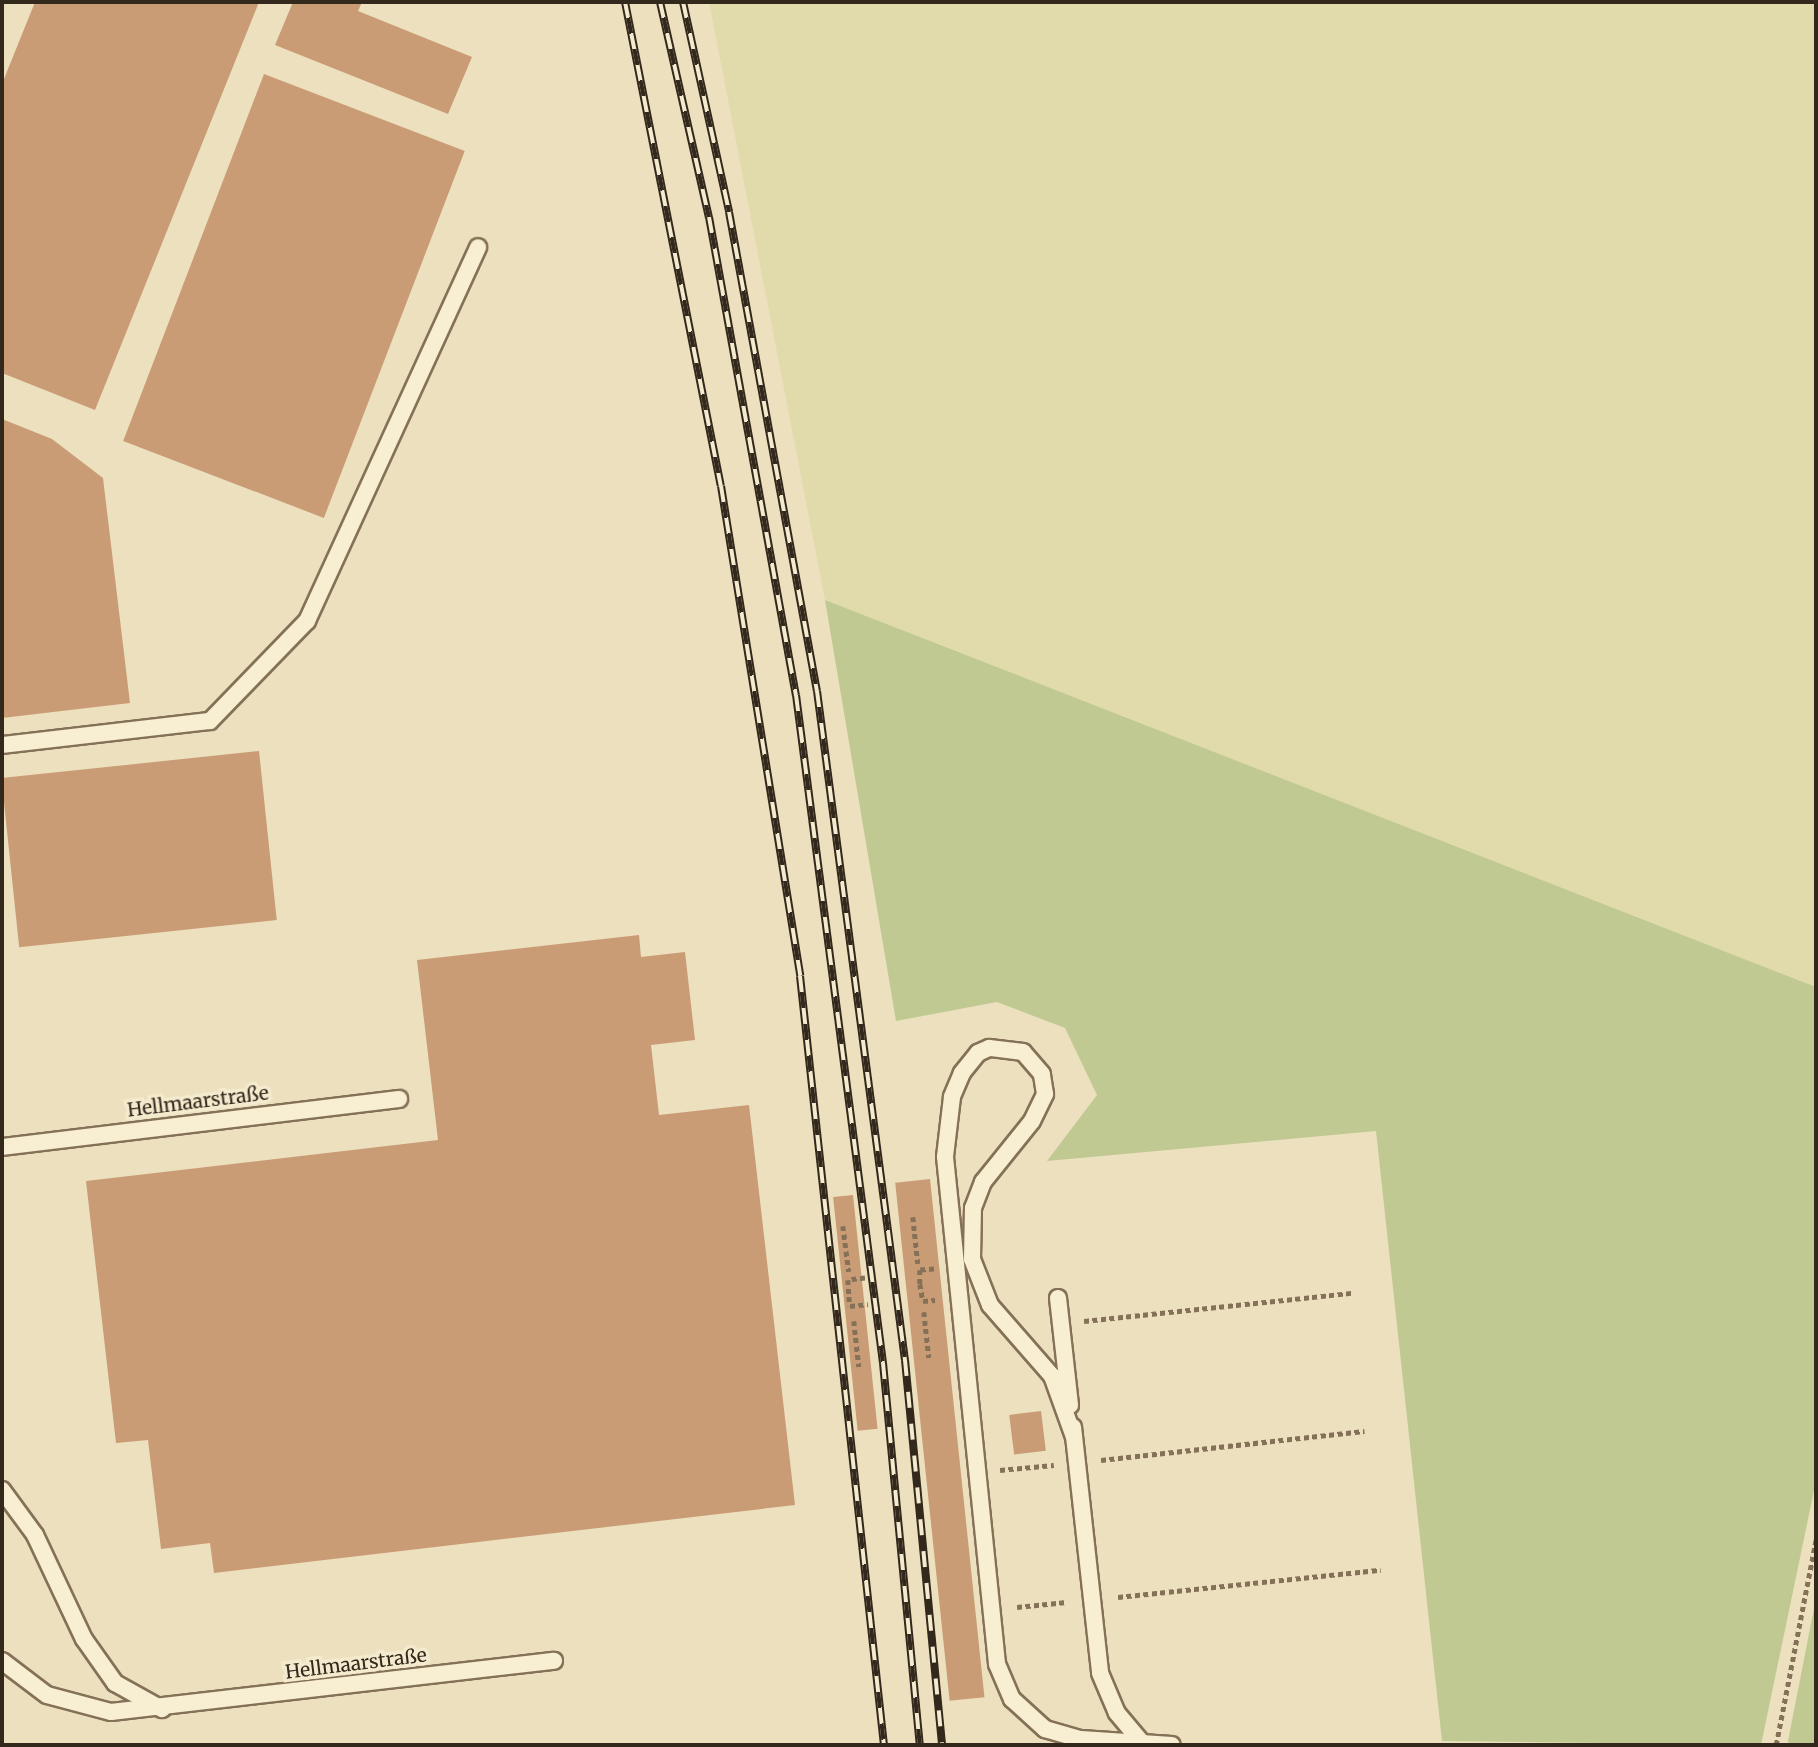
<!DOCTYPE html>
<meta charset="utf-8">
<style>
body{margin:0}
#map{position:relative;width:1818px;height:1747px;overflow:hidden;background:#ece0be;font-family:Merriweather,serif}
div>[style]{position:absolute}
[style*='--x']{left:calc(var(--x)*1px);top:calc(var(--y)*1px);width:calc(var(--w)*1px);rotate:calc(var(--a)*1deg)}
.farmland>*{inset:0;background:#e1dbac}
.green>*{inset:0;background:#c1c993}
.building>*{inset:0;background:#ca9c75;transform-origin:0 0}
.path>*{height:4.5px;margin-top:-2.25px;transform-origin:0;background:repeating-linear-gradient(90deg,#847157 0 5px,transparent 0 8.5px)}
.roads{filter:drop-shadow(2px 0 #847157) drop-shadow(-2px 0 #847157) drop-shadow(0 2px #847157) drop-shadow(0 -2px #847157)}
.service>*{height:16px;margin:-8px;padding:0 8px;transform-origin:8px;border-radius:8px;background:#f8eed1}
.rail>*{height:8px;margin-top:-4px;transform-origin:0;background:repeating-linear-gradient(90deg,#f4eacd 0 16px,#33281c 0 32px);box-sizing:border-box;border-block:2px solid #33281c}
span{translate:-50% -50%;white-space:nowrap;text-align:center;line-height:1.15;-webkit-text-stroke:7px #f4eacd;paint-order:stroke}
.street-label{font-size:19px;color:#33281c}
.frame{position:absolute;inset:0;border:4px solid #33281c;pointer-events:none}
</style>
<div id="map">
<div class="farmland">
<div style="clip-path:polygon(709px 2px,1816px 2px,1816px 987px,825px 600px)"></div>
</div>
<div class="green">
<div style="clip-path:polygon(825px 600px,1816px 987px,1816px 1481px,1761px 1745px,1442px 1741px,1376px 1131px,1047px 1161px,1097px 1095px,1065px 1028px,997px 1002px,896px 1021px)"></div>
<div style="clip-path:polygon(1816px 1598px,1816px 1745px,1789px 1745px,1788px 1741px)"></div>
</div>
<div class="building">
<div style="clip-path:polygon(35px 2px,259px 2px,95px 410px,2px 373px,2px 84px)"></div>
<div style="clip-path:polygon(293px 2px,362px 2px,358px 11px,472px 57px,448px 114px,275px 45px)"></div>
<div style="left:264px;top:74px;width:215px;height:393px;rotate:21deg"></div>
<div style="clip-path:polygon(2px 419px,52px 439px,103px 478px,130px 703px,2px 718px)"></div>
<div style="left:259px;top:751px;width:170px;height:259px;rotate:84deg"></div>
<div style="clip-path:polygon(639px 935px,641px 957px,685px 952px,695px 1040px,651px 1045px,659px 1115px,749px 1105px,795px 1505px,214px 1573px,210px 1543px,161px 1549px,148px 1440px,116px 1443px,86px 1181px,438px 1140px,417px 960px)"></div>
<div style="left:930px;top:1179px;width:521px;height:35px;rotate:84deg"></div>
<div style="left:853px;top:1195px;width:235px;height:20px;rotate:84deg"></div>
<div style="left:1041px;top:1411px;width:40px;height:32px;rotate:83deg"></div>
</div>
<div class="path">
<div style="--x:913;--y:1217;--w:47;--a:83.9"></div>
<div style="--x:843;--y:1226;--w:46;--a:82.6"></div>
<div style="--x:934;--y:1269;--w:14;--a:176"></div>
<div style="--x:920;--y:1270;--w:14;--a:90"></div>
<div style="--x:920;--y:1284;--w:17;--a:80"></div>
<div style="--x:923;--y:1301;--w:12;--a:-5"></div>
<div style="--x:865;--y:1278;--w:17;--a:173"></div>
<div style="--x:848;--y:1280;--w:26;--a:86"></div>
<div style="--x:850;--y:1306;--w:18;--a:-6"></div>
<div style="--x:924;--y:1312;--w:46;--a:83.8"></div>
<div style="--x:854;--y:1321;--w:46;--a:83.8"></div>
<div style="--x:1084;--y:1321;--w:269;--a:-6"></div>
<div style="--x:1101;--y:1460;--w:265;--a:-6.3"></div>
<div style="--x:1000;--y:1470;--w:54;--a:-5.3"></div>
<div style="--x:1118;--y:1597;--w:264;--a:-5.9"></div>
<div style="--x:1017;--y:1607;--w:50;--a:-5.7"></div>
<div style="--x:1776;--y:1745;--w:210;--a:-79"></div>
</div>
<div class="roads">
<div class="service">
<div style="--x:2;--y:745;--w:209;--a:-6.6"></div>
<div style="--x:210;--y:721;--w:139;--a:-45.9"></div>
<div style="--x:307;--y:621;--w:411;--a:-65.4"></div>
<div style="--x:2;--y:1147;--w:400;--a:-6.9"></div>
<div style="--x:1058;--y:1298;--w:108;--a:83.6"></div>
<div style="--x:1073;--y:1427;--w:247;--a:83.7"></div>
<div style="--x:1100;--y:1673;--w:43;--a:67"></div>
<div style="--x:1117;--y:1713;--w:39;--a:50"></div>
<div style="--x:1074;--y:1437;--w:65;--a:-109.8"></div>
<div style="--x:1052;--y:1376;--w:94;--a:-131.1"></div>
<div style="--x:990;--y:1305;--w:49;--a:-111.4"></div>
<div style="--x:972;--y:1259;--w:51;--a:-88.9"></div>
<div style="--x:973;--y:1208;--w:28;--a:-69"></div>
<div style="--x:983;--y:1182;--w:78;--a:-51.2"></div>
<div style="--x:1032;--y:1121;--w:30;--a:-64"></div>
<div style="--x:1045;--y:1094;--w:20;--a:-99"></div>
<div style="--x:1042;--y:1074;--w:29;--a:-131"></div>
<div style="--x:1023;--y:1052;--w:34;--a:-173"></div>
<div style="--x:989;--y:1048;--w:12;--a:156"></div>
<div style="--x:978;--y:1053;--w:26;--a:129"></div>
<div style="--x:962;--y:1073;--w:26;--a:113"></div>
<div style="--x:952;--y:1097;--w:60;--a:96.7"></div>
<div style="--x:945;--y:1157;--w:510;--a:84.14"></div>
<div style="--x:997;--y:1664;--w:38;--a:67"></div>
<div style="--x:1012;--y:1699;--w:45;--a:42.3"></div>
<div style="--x:1045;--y:1729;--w:37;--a:16"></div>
<div style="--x:1081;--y:1739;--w:91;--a:3.8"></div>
<div style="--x:2;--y:1490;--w:56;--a:53.7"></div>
<div style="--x:35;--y:1535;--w:115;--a:64.8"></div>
<div style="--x:84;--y:1639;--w:54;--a:54.8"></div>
<div style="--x:115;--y:1683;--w:54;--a:29"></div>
<div style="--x:2;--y:1661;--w:56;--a:37.1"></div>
<div style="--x:47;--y:1695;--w:66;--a:14.9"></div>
<div style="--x:111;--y:1712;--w:446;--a:-6.6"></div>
</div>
</div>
<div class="rail">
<div style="--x:625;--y:2;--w:493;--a:78.8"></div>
<div style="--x:721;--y:486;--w:496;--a:80.8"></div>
<div style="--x:800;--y:976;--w:774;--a:83.77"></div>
<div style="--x:660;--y:2;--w:221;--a:77.2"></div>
<div style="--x:709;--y:217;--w:486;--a:79.7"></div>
<div style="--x:796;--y:695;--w:674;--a:82.58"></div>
<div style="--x:883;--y:1363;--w:384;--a:84.5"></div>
<div style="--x:683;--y:2;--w:215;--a:77.6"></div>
<div style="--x:729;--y:212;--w:487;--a:79.6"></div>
<div style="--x:817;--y:691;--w:675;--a:82.51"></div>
<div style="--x:905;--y:1360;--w:387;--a:84.5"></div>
</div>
<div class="street-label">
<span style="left:198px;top:1102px;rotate:-7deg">Hellmaarstraße</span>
<span style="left:356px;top:1664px;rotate:-7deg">Hellmaarstraße</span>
</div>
<div class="frame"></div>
</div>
